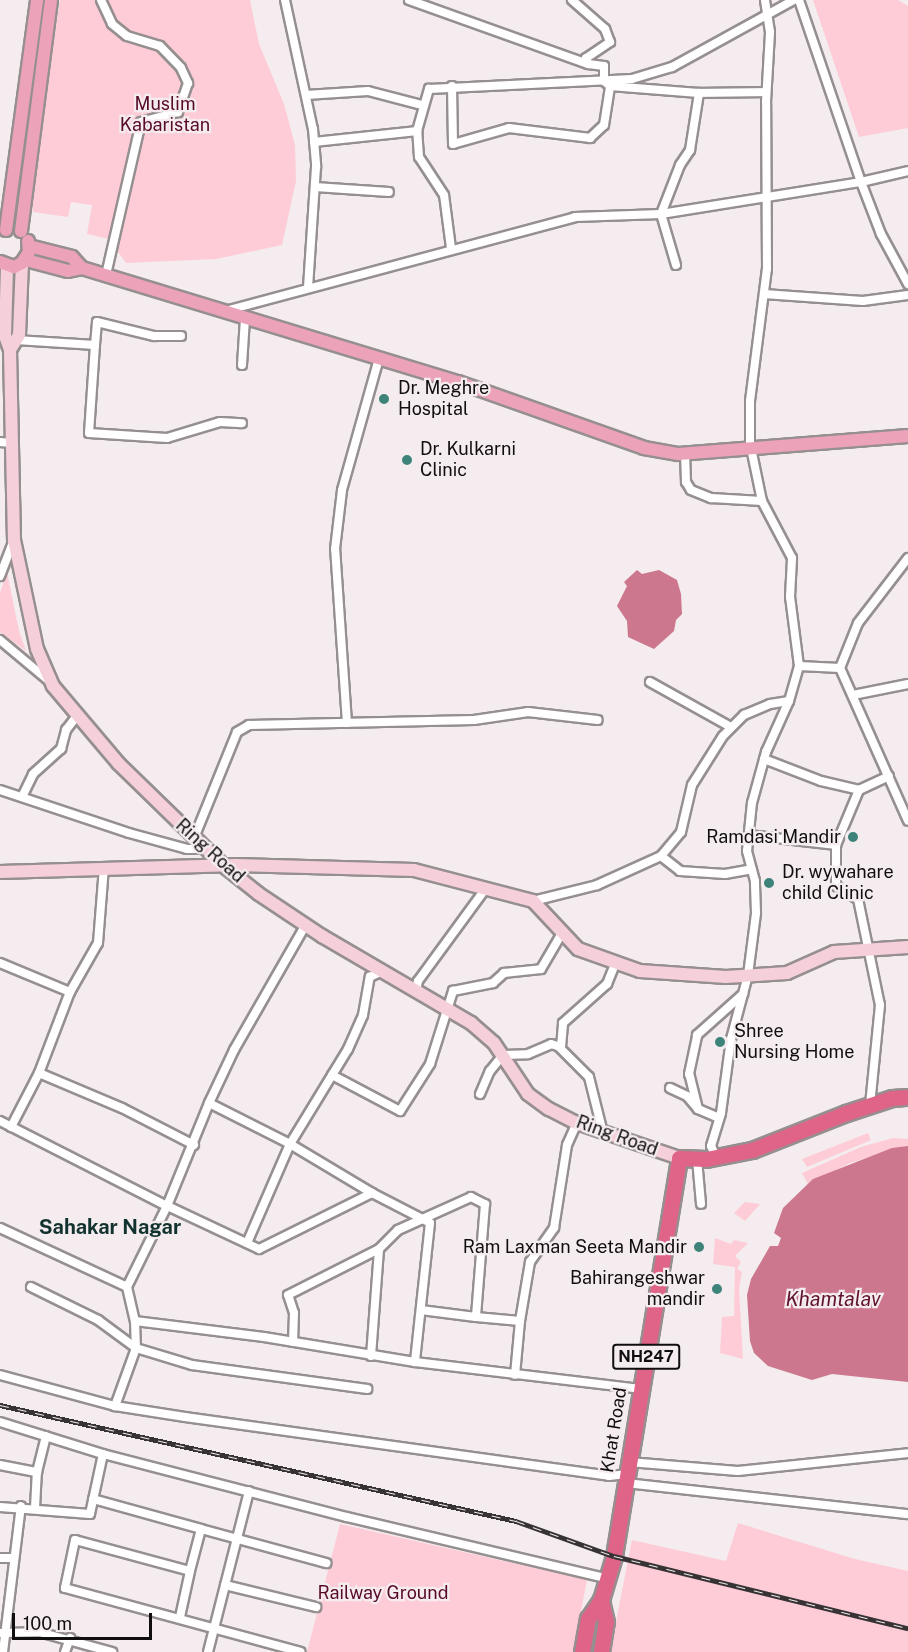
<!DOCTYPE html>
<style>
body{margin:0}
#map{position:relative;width:908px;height:1652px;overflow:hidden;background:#f4ecee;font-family:"Public Sans",sans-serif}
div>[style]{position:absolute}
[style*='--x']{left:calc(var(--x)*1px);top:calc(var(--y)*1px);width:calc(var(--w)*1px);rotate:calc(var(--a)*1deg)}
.green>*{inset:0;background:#feccd7}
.water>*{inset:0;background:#cc778d}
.roads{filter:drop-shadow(2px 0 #968f90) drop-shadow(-2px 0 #968f90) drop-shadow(0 2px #968f90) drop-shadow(0 -2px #968f90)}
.street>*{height:8px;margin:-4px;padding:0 4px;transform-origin:4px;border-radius:4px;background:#fff}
.secondary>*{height:12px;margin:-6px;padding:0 6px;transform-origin:6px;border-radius:6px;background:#f5d0db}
.primary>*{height:12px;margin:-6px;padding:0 6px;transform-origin:6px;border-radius:6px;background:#eca2b8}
.highway>*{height:15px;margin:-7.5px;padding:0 7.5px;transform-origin:7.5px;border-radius:7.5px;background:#df6488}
.rail>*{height:5px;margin-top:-2.5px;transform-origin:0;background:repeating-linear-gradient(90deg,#f4ecee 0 9px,#373335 0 18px);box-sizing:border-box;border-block:2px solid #373335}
.dots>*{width:16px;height:16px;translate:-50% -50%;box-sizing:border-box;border:3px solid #f4ecee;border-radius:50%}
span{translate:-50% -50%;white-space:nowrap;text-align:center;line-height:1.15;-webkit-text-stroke:4.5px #f4ecee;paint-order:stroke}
.shield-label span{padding:2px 4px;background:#f4ecee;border:2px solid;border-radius:4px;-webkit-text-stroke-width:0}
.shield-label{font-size:16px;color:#110e0f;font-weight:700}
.park-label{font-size:18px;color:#580a29}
.poi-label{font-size:18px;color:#110e0f}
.left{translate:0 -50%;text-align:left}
.right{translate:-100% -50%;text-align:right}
.street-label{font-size:18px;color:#110e0f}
.neighbourhood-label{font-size:20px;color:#11322e;font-weight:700}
.water-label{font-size:20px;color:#60132f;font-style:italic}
.scale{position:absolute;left:12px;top:1613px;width:140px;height:27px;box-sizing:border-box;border:3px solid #110e0f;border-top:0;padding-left:8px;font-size:18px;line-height:21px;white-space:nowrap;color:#110e0f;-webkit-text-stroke:4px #f4ecee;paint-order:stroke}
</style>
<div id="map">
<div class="green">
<div style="clip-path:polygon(60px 0,250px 0,259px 44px,284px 104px,295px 145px,296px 181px,282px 245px,216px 259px,126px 263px,109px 239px,87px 234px,92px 205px,71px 202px,68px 217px,33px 212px,32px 189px)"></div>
<div style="clip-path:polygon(813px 0,898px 0,908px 6px,908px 128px,859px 137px)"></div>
<div style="clip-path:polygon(7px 572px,19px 631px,26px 651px,0 632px,0 593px)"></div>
<div style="clip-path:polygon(868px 1133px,871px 1140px,807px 1167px,802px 1159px)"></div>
<div style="clip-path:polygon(893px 1138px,908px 1139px,908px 1146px,850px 1163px,808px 1184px,802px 1173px,861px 1147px)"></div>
<div style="clip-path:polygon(745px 1202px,760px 1204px,745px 1221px,734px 1213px)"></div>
<div style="clip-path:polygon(715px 1238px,731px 1244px,734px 1240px,748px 1243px,735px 1256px,741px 1262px,737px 1269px,742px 1272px,739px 1289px,743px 1359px,720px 1353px,722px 1317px,734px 1316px,735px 1267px,713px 1264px)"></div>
<div style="clip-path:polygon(738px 1523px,855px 1559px,908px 1571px,908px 1652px,610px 1652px,632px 1540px,726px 1561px)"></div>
<div style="clip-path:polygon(340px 1524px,587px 1580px,573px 1652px,307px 1652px)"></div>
</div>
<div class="water">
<div style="clip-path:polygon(637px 570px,642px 574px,659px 570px,677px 580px,681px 594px,682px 614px,676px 620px,674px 631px,654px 649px,628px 637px,627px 621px,617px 606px,627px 586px,624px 582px)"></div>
<div style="clip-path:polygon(908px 1146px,908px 1382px,832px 1374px,812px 1380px,768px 1366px,754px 1353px,750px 1341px,747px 1295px,751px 1279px,770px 1246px,778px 1246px,781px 1238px,774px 1233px,783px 1208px,813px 1179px,892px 1148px)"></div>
</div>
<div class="roads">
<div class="street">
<div style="--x:101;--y:0;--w:26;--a:65"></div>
<div style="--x:112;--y:24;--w:19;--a:39"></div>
<div style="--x:127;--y:36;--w:34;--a:17"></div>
<div style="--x:160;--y:46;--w:30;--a:46"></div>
<div style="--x:181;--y:68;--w:17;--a:65"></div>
<div style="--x:188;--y:83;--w:31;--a:109"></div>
<div style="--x:178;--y:112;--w:38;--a:165"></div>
<div style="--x:141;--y:122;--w:157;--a:102.9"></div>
<div style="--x:285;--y:0;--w:132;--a:77.8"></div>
<div style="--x:313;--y:129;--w:38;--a:85"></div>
<div style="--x:316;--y:167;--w:121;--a:93.8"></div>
<div style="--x:409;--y:0;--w:190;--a:19.7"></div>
<div style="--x:572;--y:0;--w:44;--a:41.3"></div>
<div style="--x:605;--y:29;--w:14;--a:69"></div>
<div style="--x:610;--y:42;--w:29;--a:146"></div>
<div style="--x:586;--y:58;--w:6;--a:72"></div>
<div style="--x:588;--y:64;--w:16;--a:7"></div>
<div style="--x:604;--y:66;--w:15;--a:90"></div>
<div style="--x:604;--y:81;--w:8;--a:40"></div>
<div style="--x:610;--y:86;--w:89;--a:4.5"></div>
<div style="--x:799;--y:0;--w:192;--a:71.2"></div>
<div style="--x:861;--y:182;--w:48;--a:-13.2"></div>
<div style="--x:452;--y:86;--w:58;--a:89"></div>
<div style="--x:453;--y:144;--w:58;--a:-15.9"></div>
<div style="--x:509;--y:128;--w:82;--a:7"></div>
<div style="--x:590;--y:138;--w:19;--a:-43"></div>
<div style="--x:604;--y:125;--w:39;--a:-81"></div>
<div style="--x:306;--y:95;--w:62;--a:-3.7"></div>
<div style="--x:368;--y:91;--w:56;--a:14.5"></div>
<div style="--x:314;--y:142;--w:104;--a:-6.1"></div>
<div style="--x:315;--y:187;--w:74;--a:3.9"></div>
<div style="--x:451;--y:248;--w:53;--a:-97.5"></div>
<div style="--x:444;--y:195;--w:45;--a:-123.3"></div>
<div style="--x:419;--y:157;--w:26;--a:-94"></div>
<div style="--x:417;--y:131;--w:44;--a:-74.1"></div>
<div style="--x:429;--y:89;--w:203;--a:-2.8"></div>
<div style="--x:632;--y:79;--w:42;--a:-16.7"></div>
<div style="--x:672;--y:67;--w:139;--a:-28.8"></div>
<div style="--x:676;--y:265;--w:53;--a:-106.4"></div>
<div style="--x:661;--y:214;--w:53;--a:-68.8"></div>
<div style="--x:680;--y:165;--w:18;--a:-56"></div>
<div style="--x:690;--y:150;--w:58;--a:-81"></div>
<div style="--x:699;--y:93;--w:67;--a:-0.9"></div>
<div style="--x:764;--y:294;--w:99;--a:4"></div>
<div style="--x:863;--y:301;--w:45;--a:-7.6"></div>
<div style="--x:225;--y:311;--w:362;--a:-15"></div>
<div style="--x:575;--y:217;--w:86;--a:-2"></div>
<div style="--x:661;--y:214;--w:203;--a:-9.1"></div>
<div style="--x:861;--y:182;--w:56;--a:69"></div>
<div style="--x:881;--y:234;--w:57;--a:61.6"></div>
<div style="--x:16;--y:340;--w:79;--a:3.6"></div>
<div style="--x:95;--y:345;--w:88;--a:93.9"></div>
<div style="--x:89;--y:433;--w:78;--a:3.7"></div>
<div style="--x:167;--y:438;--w:55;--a:-16.8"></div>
<div style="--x:220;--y:422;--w:22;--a:3"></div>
<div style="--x:95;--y:345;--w:23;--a:-85"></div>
<div style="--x:97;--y:322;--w:59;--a:13.8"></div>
<div style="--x:154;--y:336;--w:27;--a:0"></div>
<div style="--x:242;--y:365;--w:47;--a:-86.3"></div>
<div style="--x:0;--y:442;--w:11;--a:5"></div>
<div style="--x:685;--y:453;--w:29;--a:88"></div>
<div style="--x:686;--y:482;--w:9;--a:58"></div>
<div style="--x:691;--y:490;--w:22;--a:22"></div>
<div style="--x:711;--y:498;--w:51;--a:3.4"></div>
<div style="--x:0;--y:576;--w:39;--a:-69"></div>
<div style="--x:0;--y:640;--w:64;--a:39.9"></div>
<div style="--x:799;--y:666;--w:41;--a:2.8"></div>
<div style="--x:840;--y:668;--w:48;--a:-68.2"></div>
<div style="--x:858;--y:623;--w:82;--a:-52.4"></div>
<div style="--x:840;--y:668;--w:167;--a:66"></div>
<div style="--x:650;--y:682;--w:93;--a:29.1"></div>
<div style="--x:853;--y:695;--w:56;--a:-11.3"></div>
<div style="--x:347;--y:723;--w:174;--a:-93.9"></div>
<div style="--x:335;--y:549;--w:59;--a:-83.2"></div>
<div style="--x:342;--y:490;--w:137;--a:-74.3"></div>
<div style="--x:764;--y:759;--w:61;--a:21.1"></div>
<div style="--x:821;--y:781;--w:39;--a:13"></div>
<div style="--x:859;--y:790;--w:33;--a:-25"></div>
<div style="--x:0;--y:790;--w:136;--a:18.4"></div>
<div style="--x:129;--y:833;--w:60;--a:15.4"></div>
<div style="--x:187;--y:849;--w:19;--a:0"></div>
<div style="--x:22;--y:797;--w:25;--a:-64"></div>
<div style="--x:33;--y:774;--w:38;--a:-42"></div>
<div style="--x:61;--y:749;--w:20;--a:-75"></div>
<div style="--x:66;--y:730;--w:18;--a:-52"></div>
<div style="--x:749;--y:835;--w:88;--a:6.6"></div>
<div style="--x:836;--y:845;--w:60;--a:-67.3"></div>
<div style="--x:194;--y:838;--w:114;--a:-67.9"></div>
<div style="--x:237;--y:732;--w:14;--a:-30"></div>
<div style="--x:249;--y:725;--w:225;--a:-1.3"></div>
<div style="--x:474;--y:720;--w:55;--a:-8.4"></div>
<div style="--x:528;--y:712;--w:70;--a:6.5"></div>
<div style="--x:836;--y:845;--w:41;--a:90"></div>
<div style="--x:836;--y:886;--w:26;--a:31"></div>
<div style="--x:858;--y:899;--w:108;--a:78.3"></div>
<div style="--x:880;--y:1005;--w:100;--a:95.7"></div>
<div style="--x:661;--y:856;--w:24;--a:38"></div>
<div style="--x:680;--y:871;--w:45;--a:3.8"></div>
<div style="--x:725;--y:874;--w:27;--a:-10"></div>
<div style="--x:533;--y:901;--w:66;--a:-14"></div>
<div style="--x:597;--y:885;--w:70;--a:-24.4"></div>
<div style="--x:661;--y:856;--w:31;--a:-50"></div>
<div style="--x:681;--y:832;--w:48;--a:-76.8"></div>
<div style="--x:692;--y:785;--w:58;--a:-57.7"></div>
<div style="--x:723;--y:736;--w:30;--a:-45"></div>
<div style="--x:744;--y:715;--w:28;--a:-23"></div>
<div style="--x:770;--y:704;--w:19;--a:-9"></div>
<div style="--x:0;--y:963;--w:76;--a:22.5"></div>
<div style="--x:70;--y:992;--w:56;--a:-60.3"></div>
<div style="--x:98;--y:943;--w:76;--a:-85.5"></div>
<div style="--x:416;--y:991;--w:10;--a:-79"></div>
<div style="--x:418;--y:981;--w:115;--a:-53.8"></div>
<div style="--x:559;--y:1047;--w:42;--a:45"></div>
<div style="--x:589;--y:1077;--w:58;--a:76"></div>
<div style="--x:39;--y:1073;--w:90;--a:22.9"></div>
<div style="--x:122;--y:1108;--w:81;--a:27.2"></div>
<div style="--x:332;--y:1075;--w:77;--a:27.9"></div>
<div style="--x:400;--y:1111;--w:56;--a:-57.4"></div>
<div style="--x:430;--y:1064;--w:77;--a:-72.5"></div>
<div style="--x:453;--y:991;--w:41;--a:-11.3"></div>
<div style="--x:493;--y:983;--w:15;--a:-42"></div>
<div style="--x:504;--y:973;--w:37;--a:-6"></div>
<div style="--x:541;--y:969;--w:42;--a:-59.7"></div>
<div style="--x:670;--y:1088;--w:19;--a:25"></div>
<div style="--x:687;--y:1096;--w:17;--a:50"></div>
<div style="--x:698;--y:1109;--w:36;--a:-104"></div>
<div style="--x:689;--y:1074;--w:40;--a:-78"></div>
<div style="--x:697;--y:1035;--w:62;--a:-41.7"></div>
<div style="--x:480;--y:1094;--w:25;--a:-67"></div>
<div style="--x:490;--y:1071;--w:21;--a:-51"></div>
<div style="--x:503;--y:1055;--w:25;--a:-2"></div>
<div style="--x:528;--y:1054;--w:25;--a:-23"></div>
<div style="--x:551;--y:1044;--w:10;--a:17"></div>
<div style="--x:561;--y:1047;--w:24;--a:-85"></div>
<div style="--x:563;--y:1023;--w:59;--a:-41.6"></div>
<div style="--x:607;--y:984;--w:24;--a:-68"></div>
<div style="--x:209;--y:1103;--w:91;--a:26.8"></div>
<div style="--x:290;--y:1144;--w:96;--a:30.9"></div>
<div style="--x:372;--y:1193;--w:126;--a:153.6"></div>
<div style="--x:259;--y:1249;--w:102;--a:-154.9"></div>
<div style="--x:167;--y:1206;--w:111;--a:-67.8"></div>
<div style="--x:209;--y:1103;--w:59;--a:-64.7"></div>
<div style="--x:234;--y:1050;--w:143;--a:-60.2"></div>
<div style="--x:698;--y:1109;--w:23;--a:23"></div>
<div style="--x:0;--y:1121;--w:187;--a:27"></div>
<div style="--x:167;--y:1206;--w:90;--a:116.3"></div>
<div style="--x:127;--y:1287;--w:35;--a:77"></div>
<div style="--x:135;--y:1321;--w:27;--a:88"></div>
<div style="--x:136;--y:1348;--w:62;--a:109.9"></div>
<div style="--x:11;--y:1127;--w:61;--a:-62.6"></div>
<div style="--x:39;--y:1073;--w:87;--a:-69.1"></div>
<div style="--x:716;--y:1157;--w:12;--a:-114"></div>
<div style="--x:711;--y:1146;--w:34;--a:-73"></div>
<div style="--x:721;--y:1113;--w:75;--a:-82.3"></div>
<div style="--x:731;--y:1039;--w:66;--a:-75.1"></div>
<div style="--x:748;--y:975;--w:63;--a:-82.6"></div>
<div style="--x:756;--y:913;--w:32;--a:-92"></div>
<div style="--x:755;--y:881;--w:31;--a:-105"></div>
<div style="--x:747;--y:851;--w:48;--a:-84.1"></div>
<div style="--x:752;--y:803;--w:53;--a:-74.6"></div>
<div style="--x:766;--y:752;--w:56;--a:-65.7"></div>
<div style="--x:789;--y:701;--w:36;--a:-74"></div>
<div style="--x:799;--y:666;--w:70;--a:-97.4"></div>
<div style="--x:790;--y:597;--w:39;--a:-87"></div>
<div style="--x:792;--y:558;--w:64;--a:-117.8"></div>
<div style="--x:762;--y:501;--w:59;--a:-101.7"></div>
<div style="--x:750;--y:443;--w:42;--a:-90"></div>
<div style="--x:750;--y:401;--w:133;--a:-82.7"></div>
<div style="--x:767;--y:269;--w:167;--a:-90.3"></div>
<div style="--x:766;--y:102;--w:70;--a:-86.7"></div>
<div style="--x:770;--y:32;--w:32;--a:-99"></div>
<div style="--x:697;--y:1159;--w:45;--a:84.9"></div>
<div style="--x:372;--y:1193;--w:65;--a:27.3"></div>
<div style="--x:430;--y:1223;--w:140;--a:96.2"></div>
<div style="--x:0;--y:1228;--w:140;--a:24.9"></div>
<div style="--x:247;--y:1243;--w:108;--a:-66.5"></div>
<div style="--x:290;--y:1144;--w:111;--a:-58.6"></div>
<div style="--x:348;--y:1049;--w:37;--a:-66"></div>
<div style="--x:363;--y:1015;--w:39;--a:-80"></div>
<div style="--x:370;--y:977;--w:13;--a:-27"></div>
<div style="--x:31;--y:1287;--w:75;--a:26.2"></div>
<div style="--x:98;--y:1320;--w:47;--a:36.4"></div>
<div style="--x:136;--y:1348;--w:59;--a:16.9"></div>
<div style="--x:192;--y:1365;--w:177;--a:7.8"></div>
<div style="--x:421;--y:1310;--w:55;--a:7.3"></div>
<div style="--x:135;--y:1321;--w:130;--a:7.1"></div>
<div style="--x:264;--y:1337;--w:153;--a:9.4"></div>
<div style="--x:415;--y:1362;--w:227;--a:6.8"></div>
<div style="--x:520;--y:1321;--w:60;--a:-80.4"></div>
<div style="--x:530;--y:1262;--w:42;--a:-54.8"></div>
<div style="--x:554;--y:1228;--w:84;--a:-81.1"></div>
<div style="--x:567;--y:1145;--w:24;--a:-66"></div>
<div style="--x:293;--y:1342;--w:29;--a:-88"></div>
<div style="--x:294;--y:1313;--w:19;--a:-108"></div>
<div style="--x:288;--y:1295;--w:102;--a:-26.8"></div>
<div style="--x:379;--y:1249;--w:27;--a:-45"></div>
<div style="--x:398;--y:1230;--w:80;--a:-24.3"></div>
<div style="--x:471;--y:1197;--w:16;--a:27"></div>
<div style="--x:485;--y:1204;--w:113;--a:94.6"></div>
<div style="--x:476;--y:1317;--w:44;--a:5.2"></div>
<div style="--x:520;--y:1321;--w:54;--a:95.3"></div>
<div style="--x:371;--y:1356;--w:107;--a:-85.7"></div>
<div style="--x:0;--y:1375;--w:119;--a:15.1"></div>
<div style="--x:115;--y:1406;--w:71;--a:8.9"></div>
<div style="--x:185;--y:1417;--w:428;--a:7.9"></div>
<div style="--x:609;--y:1476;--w:18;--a:-6"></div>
<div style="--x:0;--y:1422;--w:108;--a:17.3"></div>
<div style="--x:103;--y:1454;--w:252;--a:14.5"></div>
<div style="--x:347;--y:1517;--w:265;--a:13.3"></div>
<div style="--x:629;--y:1462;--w:109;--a:4.7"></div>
<div style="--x:738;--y:1471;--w:171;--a:-6"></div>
<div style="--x:0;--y:1465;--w:38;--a:11"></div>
<div style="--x:626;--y:1483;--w:284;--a:6.3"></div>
<div style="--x:93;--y:1499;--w:112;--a:15.5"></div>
<div style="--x:201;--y:1529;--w:43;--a:104.7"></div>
<div style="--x:190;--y:1571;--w:119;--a:-164.9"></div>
<div style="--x:75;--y:1540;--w:49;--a:101.8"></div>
<div style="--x:65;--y:1588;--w:244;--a:15.2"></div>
<div style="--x:0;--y:1507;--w:90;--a:4.4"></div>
<div style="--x:90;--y:1514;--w:61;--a:-77.8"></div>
<div style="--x:35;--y:1508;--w:36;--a:-87"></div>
<div style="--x:37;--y:1472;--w:37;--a:-76"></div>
<div style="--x:201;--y:1529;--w:130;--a:15.2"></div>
<div style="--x:0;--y:1558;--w:14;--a:0"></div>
<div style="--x:225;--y:1585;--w:94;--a:13.6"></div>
<div style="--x:180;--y:1617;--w:47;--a:-77.7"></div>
<div style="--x:0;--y:1633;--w:39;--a:-1"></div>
<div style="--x:39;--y:1632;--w:76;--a:15.3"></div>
<div style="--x:3;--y:1652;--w:147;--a:-83"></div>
<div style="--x:65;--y:1652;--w:15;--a:-70"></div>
<div style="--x:208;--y:1652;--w:166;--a:-75.7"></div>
</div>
<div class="secondary">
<div style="--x:7;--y:267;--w:69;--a:91.7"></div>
<div style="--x:5;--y:336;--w:15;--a:70"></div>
<div style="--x:10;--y:350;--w:190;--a:88.8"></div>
<div style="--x:14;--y:540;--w:111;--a:78.1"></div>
<div style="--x:37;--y:649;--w:40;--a:66.6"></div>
<div style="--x:53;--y:686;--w:101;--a:49.8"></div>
<div style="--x:118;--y:763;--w:149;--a:44.2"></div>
<div style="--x:225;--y:867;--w:43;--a:38.5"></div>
<div style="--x:259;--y:894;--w:76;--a:33.7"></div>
<div style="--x:322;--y:936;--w:173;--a:30.3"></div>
<div style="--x:471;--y:1023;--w:30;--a:41"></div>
<div style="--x:494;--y:1043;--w:61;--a:56.3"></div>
<div style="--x:528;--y:1094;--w:26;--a:36"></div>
<div style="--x:549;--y:1109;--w:31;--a:27"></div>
<div style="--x:577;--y:1123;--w:108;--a:18.9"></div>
<div style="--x:10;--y:350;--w:17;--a:-59"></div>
<div style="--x:19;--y:335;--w:72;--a:-87.6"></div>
<div style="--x:0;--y:872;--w:236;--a:-1.7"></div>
<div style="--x:236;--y:865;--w:178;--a:1.6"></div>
<div style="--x:414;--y:870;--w:123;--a:14.6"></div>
<div style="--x:533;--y:901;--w:66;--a:46.8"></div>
<div style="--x:578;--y:949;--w:66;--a:19.5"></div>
<div style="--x:640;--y:971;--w:86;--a:4"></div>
<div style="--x:726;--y:977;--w:61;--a:-3.8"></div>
<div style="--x:787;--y:973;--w:51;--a:-24.1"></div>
<div style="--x:834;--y:952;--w:74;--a:-3.9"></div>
</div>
<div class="primary">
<div style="--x:6;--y:230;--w:232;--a:-82.3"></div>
<div style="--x:21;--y:231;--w:233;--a:-82.6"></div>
<div style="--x:29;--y:246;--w:44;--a:14.3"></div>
<div style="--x:72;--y:257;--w:15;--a:48"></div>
<div style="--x:82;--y:268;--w:393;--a:16.9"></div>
<div style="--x:458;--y:382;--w:197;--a:19.5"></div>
<div style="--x:644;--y:448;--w:35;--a:10"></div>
<div style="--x:678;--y:454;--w:231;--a:-4.5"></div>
<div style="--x:26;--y:260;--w:43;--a:14.7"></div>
<div style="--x:68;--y:271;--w:14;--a:-12"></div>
<div style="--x:0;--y:262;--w:15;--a:20"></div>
<div style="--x:14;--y:267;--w:9;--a:-27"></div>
<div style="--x:22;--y:263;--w:13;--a:-58"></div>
<div style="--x:29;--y:252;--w:11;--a:-95"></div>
</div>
<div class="highway">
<div style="--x:582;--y:1652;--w:34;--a:-80"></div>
<div style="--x:588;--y:1619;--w:23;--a:-56"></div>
<div style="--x:601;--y:1652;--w:30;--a:-81"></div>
<div style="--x:606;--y:1622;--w:23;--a:-103"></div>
<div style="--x:601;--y:1600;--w:46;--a:-73.5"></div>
<div style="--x:614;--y:1556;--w:403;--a:-80.7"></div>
<div style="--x:679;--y:1158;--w:27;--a:2"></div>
<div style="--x:706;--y:1159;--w:47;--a:-11.1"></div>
<div style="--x:752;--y:1150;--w:101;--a:-21.5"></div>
<div style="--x:846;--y:1113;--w:48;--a:-18.1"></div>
<div style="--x:892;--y:1098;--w:16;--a:-4"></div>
</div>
</div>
<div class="rail">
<div style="--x:0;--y:1405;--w:529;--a:12.67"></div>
<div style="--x:516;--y:1521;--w:104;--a:19.7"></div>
<div style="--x:614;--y:1556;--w:303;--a:13.8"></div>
</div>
<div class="dots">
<div style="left:384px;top:399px;background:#3d837a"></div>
<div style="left:407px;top:460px;background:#3d837a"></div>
<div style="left:853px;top:837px;background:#3d837a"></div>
<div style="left:769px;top:883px;background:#3d837a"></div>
<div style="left:720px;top:1042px;background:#3d837a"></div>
<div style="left:699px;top:1247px;background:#3d837a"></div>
<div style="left:717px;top:1289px;background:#3d837a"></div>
</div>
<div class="shield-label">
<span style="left:646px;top:1357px">NH247</span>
</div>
<div class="park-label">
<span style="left:165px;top:115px">Muslim<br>Kabaristan</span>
<span style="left:383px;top:1593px">Railway Ground</span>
</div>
<div class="poi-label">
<span class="left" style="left:398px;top:399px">Dr. Meghre<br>Hospital</span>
<span class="left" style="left:420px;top:460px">Dr. Kulkarni<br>Clinic</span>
<span class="right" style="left:841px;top:837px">Ramdasi Mandir</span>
<span class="left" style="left:782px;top:883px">Dr. wywahare<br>child Clinic</span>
<span class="left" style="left:734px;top:1042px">Shree<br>Nursing Home</span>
<span class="right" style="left:687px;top:1247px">Ram Laxman Seeta Mandir</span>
<span class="right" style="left:705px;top:1289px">Bahirangeshwar<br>mandir</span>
</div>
<div class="street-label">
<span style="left:210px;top:851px;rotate:42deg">Ring Road</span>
<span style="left:617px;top:1136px;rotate:20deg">Ring Road</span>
<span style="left:614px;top:1430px;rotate:-81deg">Khat Road</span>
</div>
<div class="neighbourhood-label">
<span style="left:110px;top:1227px">Sahakar Nagar</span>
</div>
<div class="water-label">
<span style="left:833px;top:1299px">Khamtalav</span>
</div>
<div class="scale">100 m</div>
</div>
